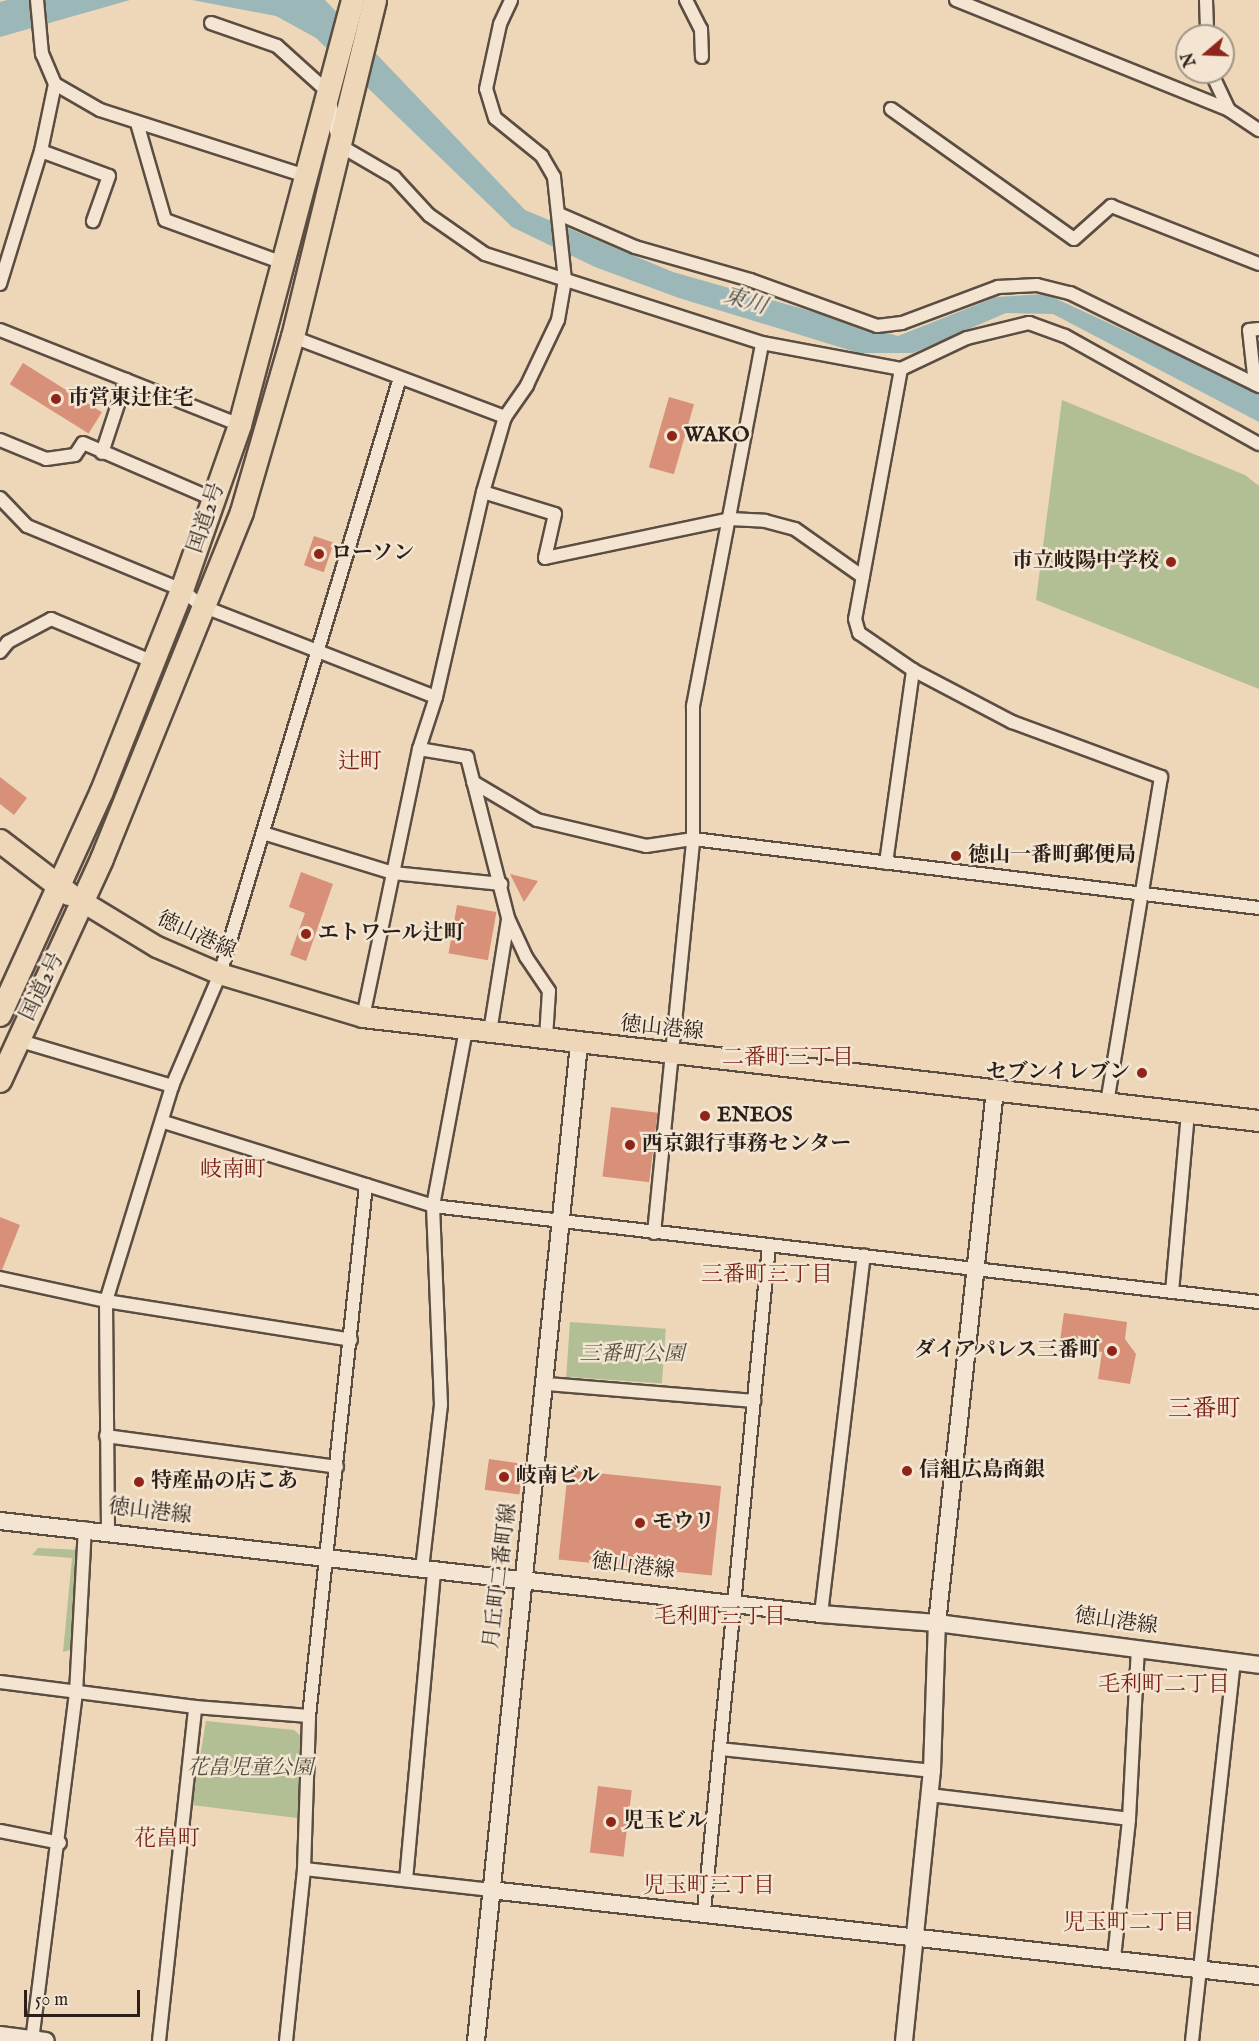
<!DOCTYPE html>
<meta charset="utf-8">
<style>
body{margin:0}
#map{position:relative;width:1259px;height:2041px;overflow:hidden;background:#edd7b8;font-family:"IM FELL English","Noto Serif JP",serif}
div>[style]{position:absolute}
[style*='--x']{left:calc(var(--x)*1px);top:calc(var(--y)*1px);width:calc(var(--w)*1px);rotate:calc(var(--a)*1deg)}
.green>*{inset:0;background:#b2bf94;transform-origin:0 0}
.water>*{inset:0;background:#9cb7b8}
.building>*{inset:0;background:#d89079;transform-origin:0 0}
.roads{filter:drop-shadow(2px 0 #5b4d41) drop-shadow(-2px 0 #5b4d41) drop-shadow(0 2px #5b4d41) drop-shadow(0 -2px #5b4d41)}
.street>*{height:12px;margin:-6px;padding:0 6px;transform-origin:6px;border-radius:6px;background:#f3e5d1}
.secondary>*{height:16px;margin:-8px;padding:0 8px;transform-origin:8px;border-radius:8px;background:#f3e5d1}
.primary>*{height:20px;margin:-10px;padding:0 10px;transform-origin:10px;border-radius:10px;background:#edd7b8}
.highway>*{height:22px;margin:-11px;padding:0 11px;transform-origin:11px;border-radius:11px;background:#edd7b8}
.dots>*{width:16px;height:16px;translate:-50% -50%;box-sizing:border-box;border:3px solid #f3e5d1;border-radius:50%}
span{translate:-50% -50%;white-space:nowrap;text-align:center;line-height:1.15;-webkit-text-stroke:5px #f3e5d1;paint-order:stroke}
.poi-label{font-size:21px;color:#2a1f19;font-weight:700}
.left{translate:0 -50%;text-align:left}
.right{translate:-100% -50%;text-align:right}
.street-label{font-size:21px;color:#2a1f19}
.park-label{font-size:21px;color:#534f3e;font-style:italic}
.water-label{font-size:22px;color:#4c4d49;font-style:italic}
.neighbourhood-label{font-size:22px;color:#7a1f14}
.quarter-label{font-size:24px;color:#7a1f14}
.north{position:absolute;left:1175px;top:24px;width:60px;height:60px;box-sizing:border-box;background:#f3e5d1;border:2px solid #a39687;border-radius:50%;rotate:251deg;font-size:16px;font-weight:700;line-height:24px;text-align:center;color:#2a1f19}
.north::after{content:'';display:block;margin:auto;width:21px;height:27px;background:#8f2418;clip-path:polygon(50% 0,100% 100%,50% 72%,0 100%)}
.scale{position:absolute;left:24px;top:1990px;width:116px;height:27px;box-sizing:border-box;border:3px solid #2a1f19;border-top:0;padding-left:8px;font-size:18px;line-height:21px;white-space:nowrap;color:#2a1f19;-webkit-text-stroke:4px #f3e5d1;paint-order:stroke}
</style>
<div id="map">
<div class="green">
<div style="clip-path:polygon(1062px 400px,1245px 475px,1259px 486px,1259px 689px,1036px 600px)"></div>
<div style="left:570px;top:1322px;width:96px;height:55px;rotate:4deg"></div>
<div style="clip-path:polygon(38px 1548px,81px 1550px,70px 1650px,63px 1652px,72px 1558px,32px 1555px)"></div>
<div style="clip-path:polygon(206px 1721px,294px 1730px,302px 1737px,306px 1746px,297px 1818px,192px 1805px)"></div>
</div>
<div class="water">
<div style="clip-path:polygon(7px 0,130px 0,0 37px,0 2px)"></div>
<div style="clip-path:polygon(192px 0,325px 0,525px 210px,673px 272px,898px 336px,996px 297px,1046px 294px,1259px 393px,1259px 422px,1053px 314px,1006px 313px,913px 353px,859px 353px,679px 298px,595px 267px,512px 227px,316px 38px,276px 16px)"></div>
</div>
<div class="building">
<div style="left:23px;top:363px;width:93px;height:25px;rotate:32deg"></div>
<div style="left:669px;top:397px;width:26px;height:73px;rotate:16deg"></div>
<div style="left:314px;top:536px;width:21px;height:31px;rotate:19deg"></div>
<div style="clip-path:polygon(0 777px,27px 798px,14px 815px,0 804px)"></div>
<div style="clip-path:polygon(301px 872px,333px 884px,306px 961px,290px 955px,305px 913px,289px 907px)"></div>
<div style="clip-path:polygon(510px 874px,538px 881px,524px 902px)"></div>
<div style="left:457px;top:905px;width:40px;height:49px;rotate:10deg"></div>
<div style="left:611px;top:1107px;width:47px;height:70px;rotate:7deg"></div>
<div style="clip-path:polygon(0 1217px,20px 1225px,2px 1270px,0 1270px)"></div>
<div style="clip-path:polygon(1064px 1313px,1127px 1322px,1125px 1339px,1136px 1354px,1130px 1384px,1098px 1379px,1102px 1352px,1072px 1347px,1070px 1356px,1058px 1354px)"></div>
<div style="left:489px;top:1459px;width:35px;height:31px;rotate:8deg"></div>
<div style="left:568px;top:1470px;width:154px;height:90px;rotate:6deg"></div>
<div style="left:598px;top:1786px;width:34px;height:67px;rotate:7deg"></div>
</div>
<div class="roads">
<div class="street">
<div style="--x:686;--y:0;--w:33;--a:63"></div>
<div style="--x:701;--y:29;--w:28;--a:88"></div>
<div style="--x:956;--y:0;--w:294;--a:21.9"></div>
<div style="--x:1229;--y:110;--w:36;--a:34"></div>
<div style="--x:1206;--y:0;--w:36;--a:88"></div>
<div style="--x:211;--y:23;--w:70;--a:19.2"></div>
<div style="--x:277;--y:46;--w:69;--a:42"></div>
<div style="--x:328;--y:92;--w:54;--a:78.3"></div>
<div style="--x:339;--y:145;--w:64;--a:30.2"></div>
<div style="--x:394;--y:177;--w:52;--a:47.4"></div>
<div style="--x:429;--y:215;--w:68;--a:34.9"></div>
<div style="--x:485;--y:254;--w:291;--a:17.8"></div>
<div style="--x:762;--y:343;--w:141;--a:10.6"></div>
<div style="--x:901;--y:369;--w:73;--a:-25.2"></div>
<div style="--x:967;--y:338;--w:64;--a:-13.6"></div>
<div style="--x:1029;--y:323;--w:38;--a:20"></div>
<div style="--x:1065;--y:336;--w:222;--a:29.1"></div>
<div style="--x:1211;--y:72;--w:42;--a:64.7"></div>
<div style="--x:55;--y:84;--w:52;--a:30"></div>
<div style="--x:100;--y:110;--w:216;--a:17.8"></div>
<div style="--x:891;--y:109;--w:224;--a:35.4"></div>
<div style="--x:1074;--y:239;--w:50;--a:-41.7"></div>
<div style="--x:1111;--y:206;--w:159;--a:21.4"></div>
<div style="--x:137;--y:123;--w:101;--a:73.9"></div>
<div style="--x:165;--y:220;--w:126;--a:20"></div>
<div style="--x:41;--y:151;--w:72;--a:20.2"></div>
<div style="--x:109;--y:176;--w:48;--a:109.6"></div>
<div style="--x:559;--y:214;--w:83;--a:23.5"></div>
<div style="--x:635;--y:247;--w:120;--a:16"></div>
<div style="--x:750;--y:280;--w:135;--a:19.9"></div>
<div style="--x:877;--y:326;--w:25;--a:-7"></div>
<div style="--x:902;--y:323;--w:103;--a:-20.6"></div>
<div style="--x:998;--y:287;--w:39;--a:-3"></div>
<div style="--x:1037;--y:285;--w:34;--a:14"></div>
<div style="--x:1070;--y:293;--w:211;--a:26.2"></div>
<div style="--x:0;--y:284;--w:139;--a:-72.9"></div>
<div style="--x:41;--y:151;--w:68;--a:-78.2"></div>
<div style="--x:55;--y:84;--w:33;--a:-113"></div>
<div style="--x:42;--y:54;--w:54;--a:-95.3"></div>
<div style="--x:0;--y:330;--w:258;--a:21.6"></div>
<div style="--x:293;--y:337;--w:227;--a:20.7"></div>
<div style="--x:901;--y:369;--w:254;--a:100.4"></div>
<div style="--x:855;--y:619;--w:15;--a:74"></div>
<div style="--x:859;--y:633;--w:65;--a:34.4"></div>
<div style="--x:913;--y:670;--w:112;--a:27.7"></div>
<div style="--x:1012;--y:722;--w:159;--a:20.3"></div>
<div style="--x:1161;--y:777;--w:331;--a:99.4"></div>
<div style="--x:1255;--y:384;--w:54;--a:-96.3"></div>
<div style="--x:1249;--y:330;--w:10;--a:-6"></div>
<div style="--x:0;--y:440;--w:50;--a:22.4"></div>
<div style="--x:46;--y:459;--w:29;--a:-8"></div>
<div style="--x:75;--y:455;--w:14;--a:-56"></div>
<div style="--x:83;--y:443;--w:142;--a:23.3"></div>
<div style="--x:102;--y:453;--w:77;--a:-71.8"></div>
<div style="--x:483;--y:492;--w:75;--a:17"></div>
<div style="--x:555;--y:514;--w:45;--a:102.8"></div>
<div style="--x:545;--y:558;--w:189;--a:-11.9"></div>
<div style="--x:730;--y:519;--w:35;--a:3"></div>
<div style="--x:765;--y:521;--w:31;--a:15"></div>
<div style="--x:795;--y:529;--w:83;--a:35.2"></div>
<div style="--x:0;--y:498;--w:39;--a:46"></div>
<div style="--x:27;--y:526;--w:168;--a:22.4"></div>
<div style="--x:182;--y:590;--w:26;--a:39"></div>
<div style="--x:202;--y:606;--w:251;--a:21.3"></div>
<div style="--x:0;--y:652;--w:13;--a:-51"></div>
<div style="--x:8;--y:642;--w:49;--a:-28.1"></div>
<div style="--x:51;--y:619;--w:112;--a:22.7"></div>
<div style="--x:419;--y:749;--w:49;--a:9.5"></div>
<div style="--x:467;--y:757;--w:166;--a:75.7"></div>
<div style="--x:508;--y:918;--w:43;--a:65.2"></div>
<div style="--x:526;--y:957;--w:41;--a:55.9"></div>
<div style="--x:549;--y:991;--w:47;--a:93.7"></div>
<div style="--x:473;--y:782;--w:74;--a:30.7"></div>
<div style="--x:537;--y:820;--w:112;--a:13.4"></div>
<div style="--x:646;--y:846;--w:48;--a:-8.5"></div>
<div style="--x:693;--y:839;--w:570;--a:6.95"></div>
<div style="--x:263;--y:833;--w:136;--a:17.1"></div>
<div style="--x:393;--y:873;--w:109;--a:5.8"></div>
<div style="--x:886;--y:863;--w:195;--a:-82"></div>
<div style="--x:363;--y:1017;--w:274;--a:-78.2"></div>
<div style="--x:419;--y:749;--w:55;--a:-71.9"></div>
<div style="--x:436;--y:697;--w:210;--a:-77.1"></div>
<div style="--x:483;--y:492;--w:78;--a:-73.7"></div>
<div style="--x:505;--y:417;--w:39;--a:-55"></div>
<div style="--x:527;--y:385;--w:72;--a:-64.5"></div>
<div style="--x:558;--y:320;--w:41;--a:-80.1"></div>
<div style="--x:565;--y:280;--w:104;--a:-96.1"></div>
<div style="--x:554;--y:177;--w:24;--a:-120"></div>
<div style="--x:542;--y:156;--w:60;--a:-141"></div>
<div style="--x:495;--y:118;--w:30;--a:-107"></div>
<div style="--x:486;--y:89;--w:66;--a:-77.8"></div>
<div style="--x:500;--y:24;--w:26;--a:-65"></div>
<div style="--x:490;--y:1032;--w:114;--a:-80.9"></div>
<div style="--x:17;--y:1040;--w:162;--a:16.5"></div>
<div style="--x:164;--y:1122;--w:282;--a:17.3"></div>
<div style="--x:433;--y:1206;--w:832;--a:6.63"></div>
<div style="--x:654;--y:1233;--w:396;--a:-84.3"></div>
<div style="--x:693;--y:839;--w:133;--a:-90"></div>
<div style="--x:693;--y:706;--w:369;--a:-79.2"></div>
<div style="--x:0;--y:1278;--w:108;--a:12.2"></div>
<div style="--x:106;--y:1301;--w:248;--a:9"></div>
<div style="--x:1172;--y:1292;--w:180;--a:-84.9"></div>
<div style="--x:547;--y:1384;--w:208;--a:4.7"></div>
<div style="--x:106;--y:1436;--w:233;--a:7.6"></div>
<div style="--x:108;--y:1531;--w:230;--a:-90.5"></div>
<div style="--x:106;--y:1301;--w:225;--a:-72.9"></div>
<div style="--x:172;--y:1086;--w:122;--a:-66.8"></div>
<div style="--x:220;--y:974;--w:619;--a:-73.2"></div>
<div style="--x:422;--y:1569;--w:165;--a:-83.4"></div>
<div style="--x:441;--y:1405;--w:199;--a:-92.3"></div>
<div style="--x:433;--y:1206;--w:179;--a:-79.4"></div>
<div style="--x:821;--y:1614;--w:361;--a:-83.2"></div>
<div style="--x:0;--y:1682;--w:197;--a:7.3"></div>
<div style="--x:195;--y:1707;--w:114;--a:4.5"></div>
<div style="--x:720;--y:1749;--w:213;--a:5.9"></div>
<div style="--x:929;--y:1795;--w:201;--a:6.8"></div>
<div style="--x:0;--y:1831;--w:61;--a:11.3"></div>
<div style="--x:304;--y:1869;--w:187;--a:6.4"></div>
<div style="--x:406;--y:1880;--w:311;--a:-84.8"></div>
<div style="--x:704;--y:1911;--w:668;--a:-84.42"></div>
<div style="--x:1114;--y:1958;--w:140;--a:-83.8"></div>
<div style="--x:1129;--y:1819;--w:169;--a:-87"></div>
<div style="--x:32;--y:2041;--w:351;--a:-82.8"></div>
<div style="--x:76;--y:1693;--w:165;--a:-86.9"></div>
<div style="--x:159;--y:2041;--w:336;--a:-83.8"></div>
<div style="--x:286;--y:2041;--w:173;--a:-84"></div>
<div style="--x:304;--y:1869;--w:153;--a:-88.1"></div>
<div style="--x:309;--y:1716;--w:534;--a:-83.87"></div>
<div style="--x:1192;--y:2041;--w:381;--a:-83.7"></div>
</div>
<div class="secondary">
<div style="--x:0;--y:1521;--w:826;--a:6.46"></div>
<div style="--x:821;--y:1614;--w:116;--a:4.4"></div>
<div style="--x:937;--y:1623;--w:325;--a:7.4"></div>
<div style="--x:490;--y:1890;--w:774;--a:6.38"></div>
<div style="--x:0;--y:2035;--w:46;--a:7.4"></div>
<div style="--x:476;--y:2041;--w:1001;--a:-84.1"></div>
<div style="--x:904;--y:2041;--w:271;--a:-84.1"></div>
<div style="--x:932;--y:1771;--w:148;--a:-88.1"></div>
<div style="--x:937;--y:1623;--w:536;--a:-83.79"></div>
</div>
<div class="primary">
<div style="--x:83;--y:902;--w:87;--a:31.3"></div>
<div style="--x:157;--y:947;--w:69;--a:23.2"></div>
<div style="--x:220;--y:974;--w:149;--a:16.7"></div>
<div style="--x:363;--y:1017;--w:902;--a:6.62"></div>
</div>
<div class="highway">
<div style="--x:0;--y:841;--w:87;--a:37.5"></div>
<div style="--x:0;--y:1015;--w:246;--a:-65.5"></div>
<div style="--x:102;--y:791;--w:216;--a:-68.3"></div>
<div style="--x:182;--y:590;--w:175;--a:-70.6"></div>
<div style="--x:240;--y:425;--w:440;--a:-75.1"></div>
<div style="--x:0;--y:1081;--w:244;--a:-65.3"></div>
<div style="--x:102;--y:859;--w:374;--a:-68"></div>
<div style="--x:242;--y:512;--w:182;--a:-73.8"></div>
<div style="--x:293;--y:337;--w:347;--a:-76.3"></div>
</div>
</div>
<div class="dots">
<div style="left:56px;top:399px;background:#8f2418"></div>
<div style="left:672px;top:436px;background:#8f2418"></div>
<div style="left:319px;top:554px;background:#8f2418"></div>
<div style="left:1171px;top:562px;background:#8f2418"></div>
<div style="left:956px;top:856px;background:#8f2418"></div>
<div style="left:306px;top:934px;background:#8f2418"></div>
<div style="left:1142px;top:1073px;background:#8f2418"></div>
<div style="left:705px;top:1116px;background:#8f2418"></div>
<div style="left:630px;top:1145px;background:#8f2418"></div>
<div style="left:1112px;top:1351px;background:#8f2418"></div>
<div style="left:907px;top:1471px;background:#8f2418"></div>
<div style="left:504px;top:1477px;background:#8f2418"></div>
<div style="left:139px;top:1482px;background:#8f2418"></div>
<div style="left:640px;top:1523px;background:#8f2418"></div>
<div style="left:611px;top:1822px;background:#8f2418"></div>
</div>
<div class="poi-label">
<span class="left" style="left:68px;top:399px">市営東辻住宅</span>
<span class="left" style="left:684px;top:436px">WAKO</span>
<span class="left" style="left:331px;top:554px">ローソン</span>
<span class="right" style="left:1159px;top:562px">市立岐陽中学校</span>
<span class="left" style="left:968px;top:856px">徳山一番町郵便局</span>
<span class="left" style="left:318px;top:934px">エトワール辻町</span>
<span class="right" style="left:1130px;top:1073px">セブンイレブン</span>
<span class="left" style="left:717px;top:1116px">ENEOS</span>
<span class="left" style="left:642px;top:1145px">西京銀行事務センター</span>
<span class="right" style="left:1100px;top:1351px">ダイアパレス三番町</span>
<span class="left" style="left:919px;top:1471px">信組広島商銀</span>
<span class="left" style="left:516px;top:1477px">岐南ビル</span>
<span class="left" style="left:151px;top:1482px">特産品の店こあ</span>
<span class="left" style="left:652px;top:1523px">モウリ</span>
<span class="left" style="left:623px;top:1822px">児玉ビル</span>
</div>
<div class="street-label">
<span style="left:207px;top:518px;rotate:-71deg">国道2号</span>
<span style="left:196px;top:936px;rotate:25deg">徳山港線</span>
<span style="left:43px;top:987px;rotate:-64deg">国道2号</span>
<span style="left:662px;top:1029px;rotate:6deg">徳山港線</span>
<span style="left:150px;top:1512px;rotate:7deg">徳山港線</span>
<span style="left:633px;top:1567px;rotate:7deg">徳山港線</span>
<span style="left:501px;top:1576px;rotate:-83deg">月丘町二番町線</span>
<span style="left:1116px;top:1622px;rotate:8deg">徳山港線</span>
</div>
<div class="park-label">
<span style="left:632px;top:1355px">三番町公園</span>
<span style="left:250px;top:1769px">花畠児童公園</span>
</div>
<div class="water-label">
<span style="left:745px;top:302px;rotate:17deg">東川</span>
</div>
<div class="neighbourhood-label">
<span style="left:360px;top:763px">辻町</span>
<span style="left:788px;top:1059px">二番町三丁目</span>
<span style="left:233px;top:1171px">岐南町</span>
<span style="left:767px;top:1276px">三番町三丁目</span>
<span style="left:720px;top:1618px">毛利町三丁目</span>
<span style="left:1164px;top:1686px">毛利町二丁目</span>
<span style="left:167px;top:1840px">花畠町</span>
<span style="left:709px;top:1887px">児玉町三丁目</span>
<span style="left:1129px;top:1924px">児玉町二丁目</span>
</div>
<div class="quarter-label">
<span style="left:1204px;top:1410px">三番町</span>
</div>
<div class="north">N</div>
<div class="scale">50 m</div>
</div>
